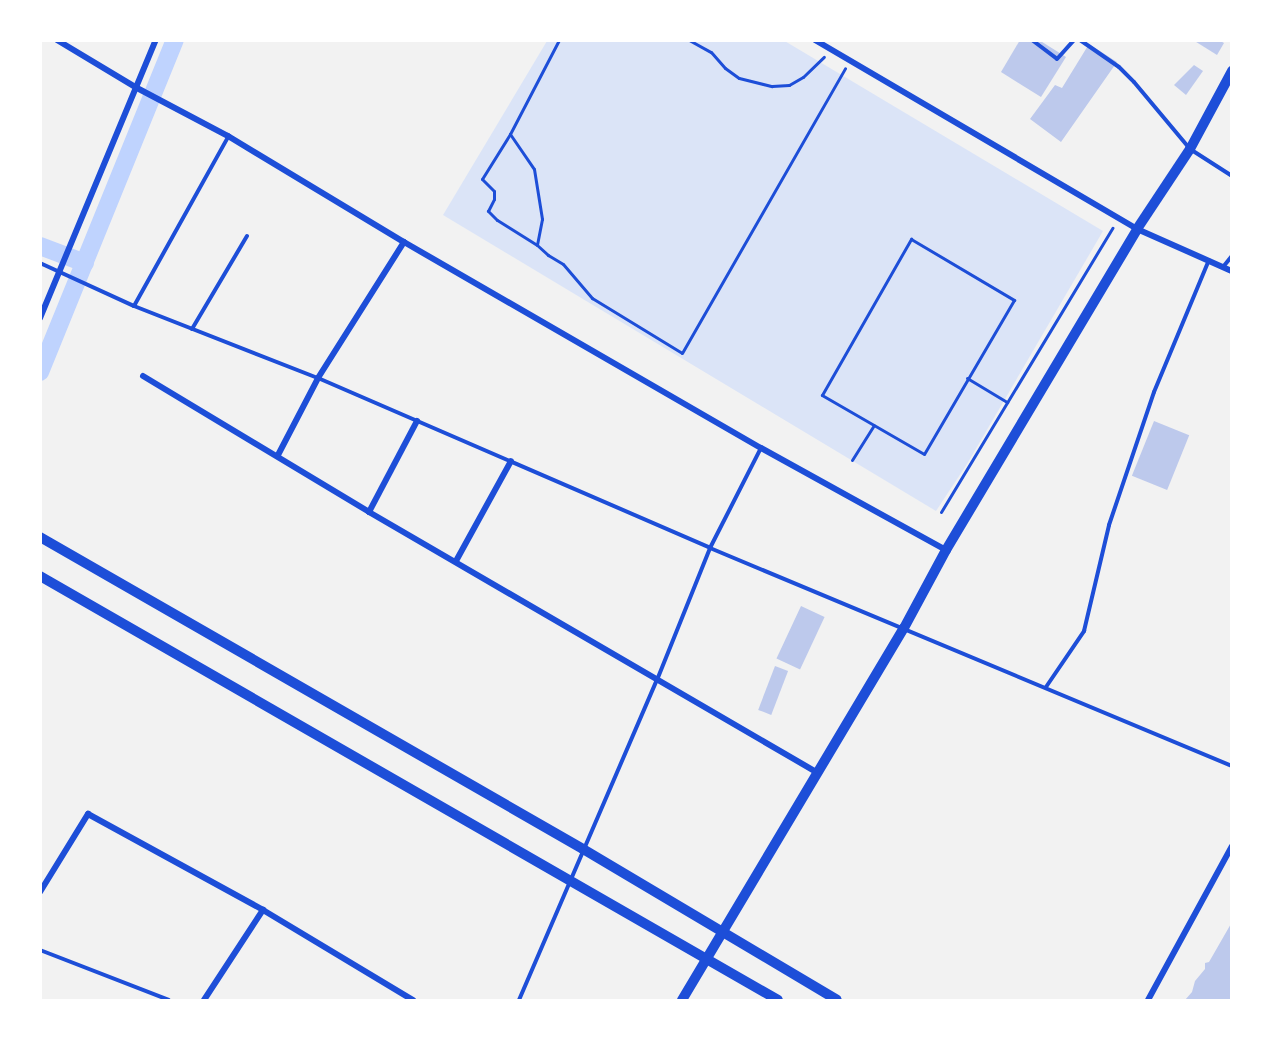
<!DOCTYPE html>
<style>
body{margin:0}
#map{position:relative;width:1272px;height:1041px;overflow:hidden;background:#f2f2f2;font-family:"Nunito Sans",sans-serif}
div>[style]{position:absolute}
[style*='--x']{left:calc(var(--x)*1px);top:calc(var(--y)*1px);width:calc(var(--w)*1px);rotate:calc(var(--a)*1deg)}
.green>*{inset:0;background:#dbe4f7}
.canal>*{height:18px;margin:-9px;padding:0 9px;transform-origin:9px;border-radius:9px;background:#bfd3fe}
.building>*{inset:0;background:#bdc9ec;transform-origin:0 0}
.path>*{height:3px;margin:-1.5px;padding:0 1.5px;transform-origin:1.5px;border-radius:1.5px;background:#1d4ed8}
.service>*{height:4px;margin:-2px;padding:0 2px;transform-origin:2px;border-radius:2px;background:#1d4ed8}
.minor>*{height:6px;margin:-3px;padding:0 3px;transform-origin:3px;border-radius:3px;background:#1d4ed8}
.tertiary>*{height:10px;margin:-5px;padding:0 5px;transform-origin:5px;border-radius:5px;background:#1d4ed8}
span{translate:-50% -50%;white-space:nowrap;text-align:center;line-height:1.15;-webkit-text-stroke:4.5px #fff;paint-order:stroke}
.frame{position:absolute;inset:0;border:42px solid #fff;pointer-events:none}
</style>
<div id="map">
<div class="green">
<div style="clip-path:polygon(783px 40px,1103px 231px,967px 464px,936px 511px,443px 215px,547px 41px)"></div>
</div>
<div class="canal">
<div style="--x:40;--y:246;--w:48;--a:20.7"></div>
<div style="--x:40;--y:372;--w:358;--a:-67.9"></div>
</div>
<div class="building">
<div style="clip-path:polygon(1020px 40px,1039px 40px,1066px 57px,1041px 97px,1001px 72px)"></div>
<div style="clip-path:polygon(1193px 40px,1219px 40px,1224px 43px,1217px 55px)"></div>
<div style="clip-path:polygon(1089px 44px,1117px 62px,1061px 142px,1030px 119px,1055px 85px,1062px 88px)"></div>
<div style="clip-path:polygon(1194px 65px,1203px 71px,1186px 95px,1174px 85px)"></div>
<div style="left:1154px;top:421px;width:38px;height:59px;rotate:22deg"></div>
<div style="left:801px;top:606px;width:26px;height:58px;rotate:25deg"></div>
<div style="left:775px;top:666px;width:14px;height:47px;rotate:21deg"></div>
<div style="clip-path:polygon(1232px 922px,1232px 999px,1185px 1000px,1192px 992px,1195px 981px,1205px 969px,1205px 963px,1209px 962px)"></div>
</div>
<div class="path">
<div style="--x:689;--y:40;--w:25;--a:29"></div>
<div style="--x:711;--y:52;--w:21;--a:49"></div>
<div style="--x:725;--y:68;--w:17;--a:36"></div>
<div style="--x:739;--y:78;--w:34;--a:14"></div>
<div style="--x:772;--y:86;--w:17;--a:-3"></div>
<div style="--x:789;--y:85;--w:16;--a:-30"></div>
<div style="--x:803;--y:77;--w:29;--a:-44"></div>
<div style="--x:510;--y:134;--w:106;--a:-62.5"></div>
<div style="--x:911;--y:239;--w:120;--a:30.6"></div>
<div style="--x:1014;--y:300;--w:178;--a:120.3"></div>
<div style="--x:924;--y:454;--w:118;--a:-150"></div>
<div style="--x:822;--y:395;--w:180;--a:-60.3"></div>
<div style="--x:537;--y:245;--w:47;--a:-148"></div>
<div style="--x:497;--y:220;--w:13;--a:-135"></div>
<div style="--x:488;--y:211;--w:13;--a:-63"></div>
<div style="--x:494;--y:199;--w:8;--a:-90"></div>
<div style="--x:494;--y:191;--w:17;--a:-135"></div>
<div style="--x:482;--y:179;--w:53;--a:-58.1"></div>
<div style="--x:510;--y:134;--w:42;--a:55.6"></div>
<div style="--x:534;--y:169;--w:51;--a:80.9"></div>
<div style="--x:542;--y:219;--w:26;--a:101"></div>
<div style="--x:537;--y:245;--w:15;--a:42"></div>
<div style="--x:548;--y:255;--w:17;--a:31"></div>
<div style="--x:563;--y:264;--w:45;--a:49.5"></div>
<div style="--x:592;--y:298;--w:105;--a:31.4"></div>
<div style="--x:682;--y:353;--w:328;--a:-60.2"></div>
<div style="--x:967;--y:378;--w:47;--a:31"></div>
<div style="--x:852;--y:460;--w:41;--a:-57.8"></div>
<div style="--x:941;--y:512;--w:332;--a:-58.9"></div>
</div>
<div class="service">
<div style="--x:1032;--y:40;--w:31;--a:37"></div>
<div style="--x:1057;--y:59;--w:25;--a:-48"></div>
<div style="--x:1080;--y:40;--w:47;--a:34.7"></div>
<div style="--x:1119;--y:67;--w:21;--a:45"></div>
<div style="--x:1134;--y:82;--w:87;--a:50.1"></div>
<div style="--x:1190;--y:149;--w:50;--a:32.7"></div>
<div style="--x:40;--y:263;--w:103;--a:24.6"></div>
<div style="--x:134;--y:306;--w:198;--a:21.4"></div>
<div style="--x:318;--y:378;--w:427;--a:23.4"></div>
<div style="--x:710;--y:548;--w:566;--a:22.67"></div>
<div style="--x:1223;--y:267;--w:14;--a:-51"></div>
<div style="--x:134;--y:306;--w:193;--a:-60.9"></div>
<div style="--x:192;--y:329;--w:108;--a:-59.4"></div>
<div style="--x:1046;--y:687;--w:68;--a:-55.8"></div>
<div style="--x:1084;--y:631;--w:109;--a:-76.7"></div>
<div style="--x:1109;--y:525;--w:140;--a:-71.3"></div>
<div style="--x:1154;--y:392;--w:143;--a:-67.4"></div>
<div style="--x:40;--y:950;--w:138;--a:21.2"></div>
<div style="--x:519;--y:1000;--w:348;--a:-66.7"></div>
<div style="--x:657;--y:680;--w:142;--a:-68.1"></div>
<div style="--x:710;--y:548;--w:112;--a:-63"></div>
</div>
<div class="minor">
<div style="--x:57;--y:40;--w:93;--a:31"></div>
<div style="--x:137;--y:88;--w:103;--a:27.8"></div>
<div style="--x:228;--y:136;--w:205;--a:31.1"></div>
<div style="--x:404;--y:242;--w:412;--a:30"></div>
<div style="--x:761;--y:448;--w:211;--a:28.9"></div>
<div style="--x:815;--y:40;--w:373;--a:30.4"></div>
<div style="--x:1137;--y:229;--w:104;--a:23.9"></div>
<div style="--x:40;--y:318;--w:301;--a:-67.4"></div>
<div style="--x:143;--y:376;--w:264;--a:31"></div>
<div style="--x:369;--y:512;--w:519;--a:30.17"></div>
<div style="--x:278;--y:455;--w:87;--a:-62.5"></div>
<div style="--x:318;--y:378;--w:161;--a:-57.7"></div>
<div style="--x:369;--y:512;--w:103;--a:-62.2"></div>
<div style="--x:456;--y:561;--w:114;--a:-61.2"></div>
<div style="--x:40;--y:892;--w:92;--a:-58.4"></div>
<div style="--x:88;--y:814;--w:200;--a:28.7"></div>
<div style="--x:263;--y:910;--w:175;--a:31"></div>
<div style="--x:204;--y:1000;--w:108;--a:-56.8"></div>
<div style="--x:1148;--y:1000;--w:175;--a:-61.4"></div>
</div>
<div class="tertiary">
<div style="--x:40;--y:537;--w:626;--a:29.88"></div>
<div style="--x:583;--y:849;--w:295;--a:30.7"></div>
<div style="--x:40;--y:576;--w:851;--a:29.88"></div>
<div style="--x:682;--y:1000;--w:433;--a:-59.2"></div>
<div style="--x:904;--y:628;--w:89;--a:-61.7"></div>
<div style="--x:946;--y:550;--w:374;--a:-59.2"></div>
<div style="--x:1137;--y:229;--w:96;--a:-56.5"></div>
<div style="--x:1190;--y:149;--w:89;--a:-61.7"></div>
</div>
<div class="frame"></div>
</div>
